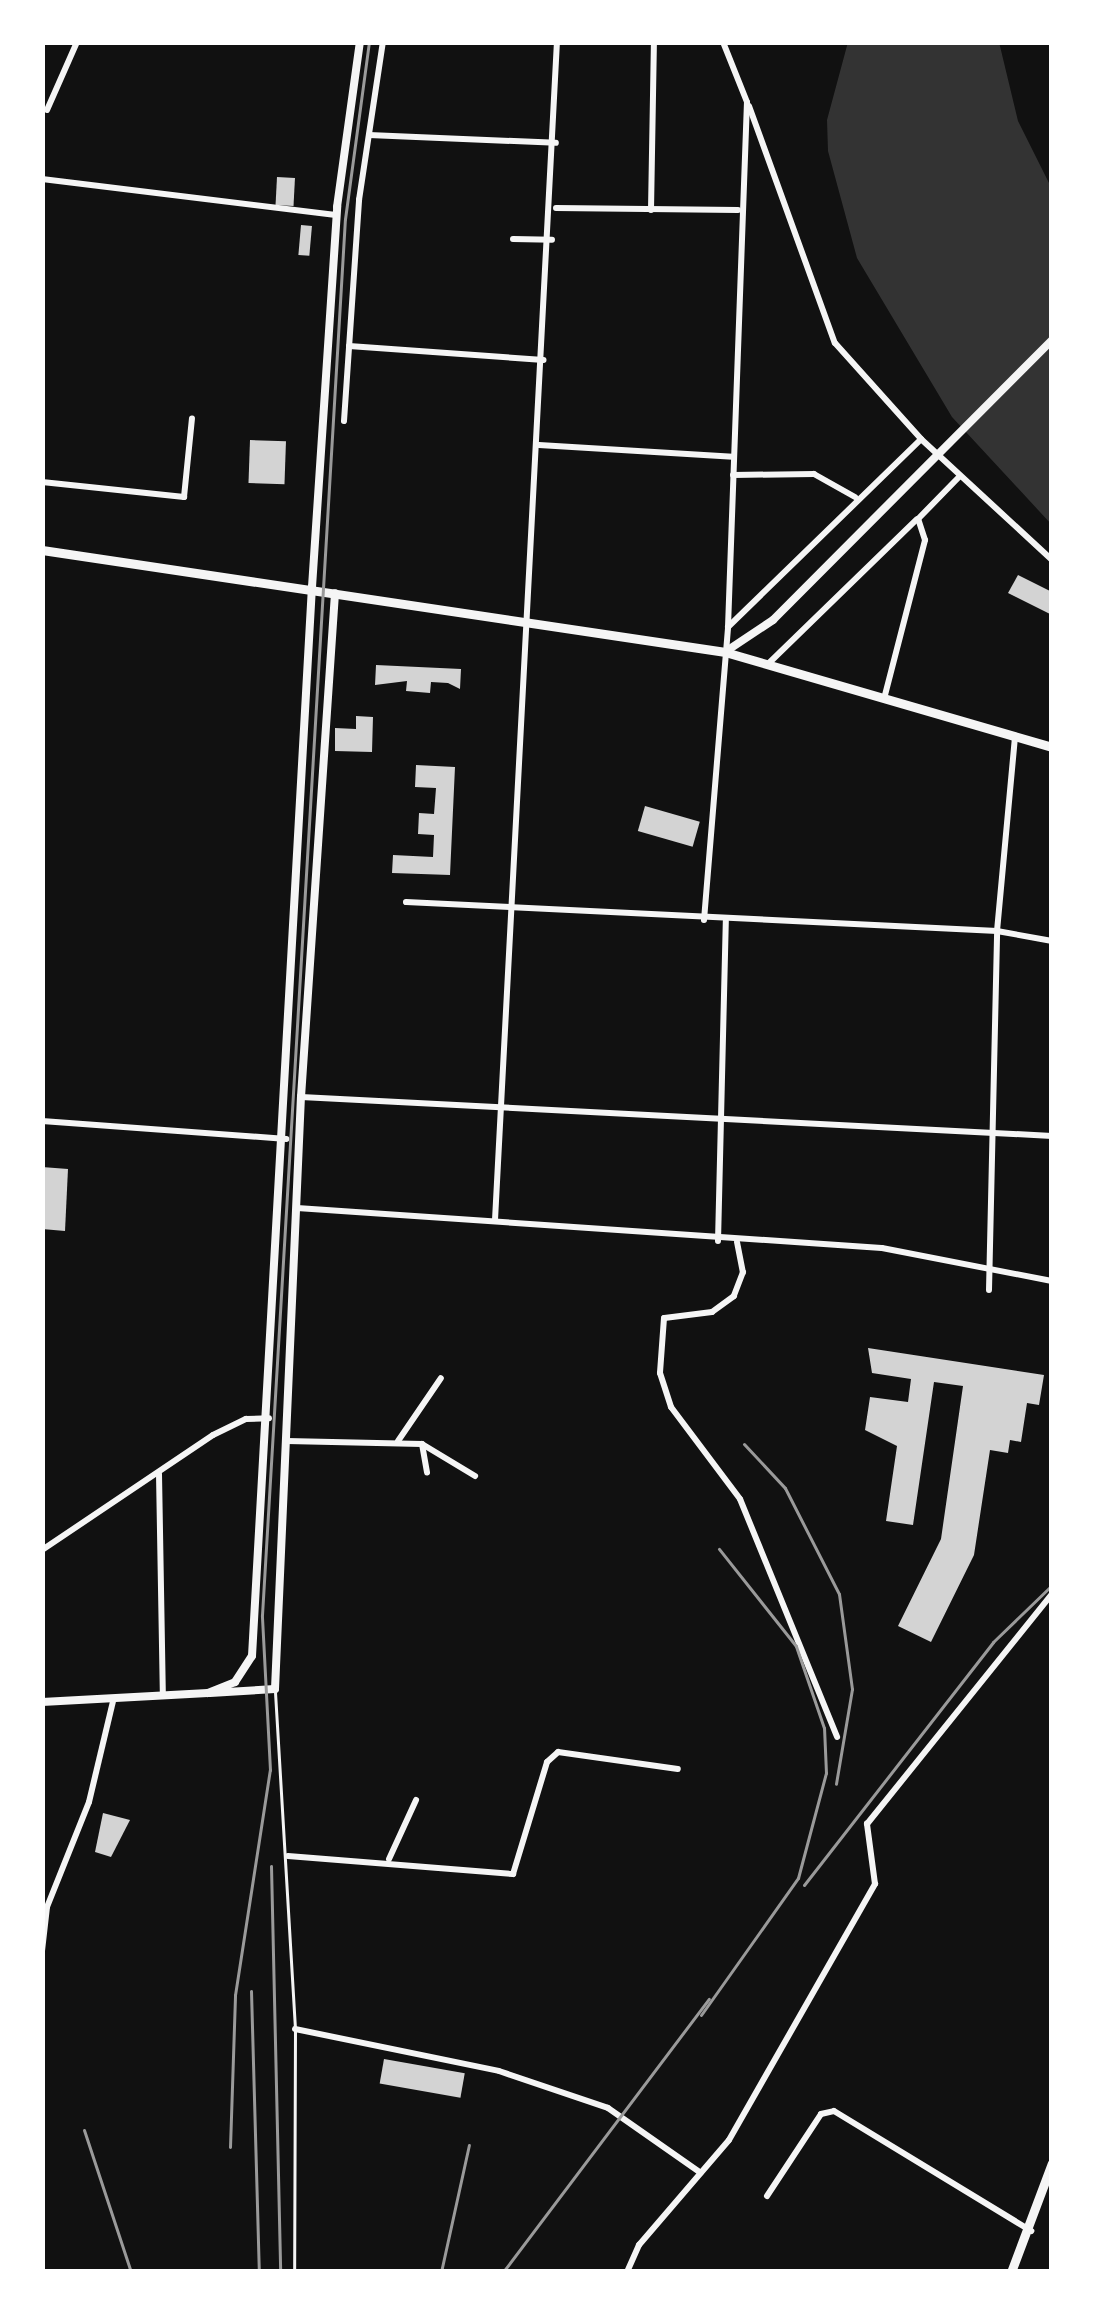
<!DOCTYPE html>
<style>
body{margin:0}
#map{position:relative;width:1094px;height:2314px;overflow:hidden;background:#111;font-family:"PT Sans Narrow",sans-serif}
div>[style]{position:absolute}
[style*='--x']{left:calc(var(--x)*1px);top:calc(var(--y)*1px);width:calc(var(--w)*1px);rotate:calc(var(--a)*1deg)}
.water>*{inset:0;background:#333}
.building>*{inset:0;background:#d3d3d3;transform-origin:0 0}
.service>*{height:3px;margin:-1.5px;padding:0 1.5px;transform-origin:1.5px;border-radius:1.5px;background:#f5f5f5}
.minor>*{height:6px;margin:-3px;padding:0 3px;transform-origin:3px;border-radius:3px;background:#f5f5f5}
.tertiary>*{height:8px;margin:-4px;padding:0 4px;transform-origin:4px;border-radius:4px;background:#f5f5f5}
.secondary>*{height:8px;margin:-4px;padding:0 4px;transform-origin:4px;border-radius:4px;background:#f5f5f5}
.primary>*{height:9px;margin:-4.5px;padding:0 4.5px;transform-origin:4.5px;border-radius:4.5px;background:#f5f5f5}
.rail>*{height:3px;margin:-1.5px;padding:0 1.5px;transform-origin:1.5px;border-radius:1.5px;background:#9a9a9a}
span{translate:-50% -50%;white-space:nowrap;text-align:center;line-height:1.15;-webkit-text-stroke:12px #fff;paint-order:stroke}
.frame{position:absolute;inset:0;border:45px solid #fff;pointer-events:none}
</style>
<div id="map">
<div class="water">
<div style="clip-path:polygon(848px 42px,999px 42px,1018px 121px,1052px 189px,1052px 525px,952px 417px,857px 258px,828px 151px,827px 120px)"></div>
</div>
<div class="building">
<div style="left:277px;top:177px;width:18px;height:28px;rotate:3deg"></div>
<div style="left:301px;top:225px;width:11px;height:30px;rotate:5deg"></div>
<div style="left:250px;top:440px;width:36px;height:43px;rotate:2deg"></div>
<div style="clip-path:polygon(1018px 575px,1052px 592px,1052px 615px,1008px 593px)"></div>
<div style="clip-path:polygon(376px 665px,461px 669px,460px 689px,448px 683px,431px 682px,430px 693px,406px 691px,407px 681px,375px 685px)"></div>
<div style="clip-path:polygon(356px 716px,373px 717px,372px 752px,335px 751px,335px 728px,356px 729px)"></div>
<div style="clip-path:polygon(416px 765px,455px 767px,450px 875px,392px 873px,393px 855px,433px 857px,434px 835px,418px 834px,419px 813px,434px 814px,436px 788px,415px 787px)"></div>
<div style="left:645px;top:806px;width:57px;height:26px;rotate:16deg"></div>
<div style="clip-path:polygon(42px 1167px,68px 1169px,65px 1231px,42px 1229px)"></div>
<div style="clip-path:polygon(868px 1348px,1044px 1375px,1039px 1405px,1027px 1403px,1021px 1442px,1010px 1440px,1008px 1453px,990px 1450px,974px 1555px,931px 1642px,898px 1626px,941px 1539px,963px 1386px,934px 1382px,913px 1525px,886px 1521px,897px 1446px,865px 1430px,870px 1397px,908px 1402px,911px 1379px,872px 1373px)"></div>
<div style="clip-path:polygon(103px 1813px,130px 1820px,111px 1857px,95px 1852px)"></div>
<div style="left:384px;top:2059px;width:82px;height:25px;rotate:10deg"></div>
</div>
<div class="service">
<div style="--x:275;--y:1692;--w:338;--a:86.6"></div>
<div style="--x:295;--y:2029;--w:243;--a:90.2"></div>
</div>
<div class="minor">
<div style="--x:749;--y:106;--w:252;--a:70.1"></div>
<div style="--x:835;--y:343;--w:129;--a:48.1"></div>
<div style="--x:921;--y:439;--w:178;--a:42.7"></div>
<div style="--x:47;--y:110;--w:74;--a:-66.2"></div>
<div style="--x:369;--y:135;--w:187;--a:2.4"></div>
<div style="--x:42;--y:179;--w:296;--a:7"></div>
<div style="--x:556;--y:208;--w:182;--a:0.6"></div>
<div style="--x:651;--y:210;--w:168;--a:-89"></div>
<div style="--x:513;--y:239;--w:39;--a:1"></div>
<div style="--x:349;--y:346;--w:195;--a:4.1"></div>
<div style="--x:344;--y:421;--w:222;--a:-86.1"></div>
<div style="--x:359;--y:200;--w:160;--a:-81.4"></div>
<div style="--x:539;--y:445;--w:194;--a:3.5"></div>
<div style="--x:733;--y:475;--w:81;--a:-0.7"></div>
<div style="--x:814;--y:474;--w:47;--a:29.3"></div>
<div style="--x:42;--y:482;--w:143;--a:6"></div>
<div style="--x:184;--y:497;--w:79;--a:-84.2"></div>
<div style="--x:728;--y:627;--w:269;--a:-44.2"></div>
<div style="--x:769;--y:663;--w:206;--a:-44.2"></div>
<div style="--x:885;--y:695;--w:160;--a:-75.5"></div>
<div style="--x:925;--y:540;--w:22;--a:-108"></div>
<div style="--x:918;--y:519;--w:59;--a:-45.7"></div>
<div style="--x:406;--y:902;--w:592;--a:2.81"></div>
<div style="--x:997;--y:931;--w:56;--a:10.3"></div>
<div style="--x:704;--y:920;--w:294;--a:-85.3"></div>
<div style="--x:728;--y:627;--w:525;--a:-87.93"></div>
<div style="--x:747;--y:102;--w:65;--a:-111.8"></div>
<div style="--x:301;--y:1097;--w:752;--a:2.97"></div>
<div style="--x:42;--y:1121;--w:245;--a:4.2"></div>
<div style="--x:297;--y:1208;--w:586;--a:3.91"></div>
<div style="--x:882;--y:1248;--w:173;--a:11"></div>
<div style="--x:495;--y:1220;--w:1180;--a:-86.99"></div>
<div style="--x:718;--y:1241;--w:320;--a:-88.6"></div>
<div style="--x:737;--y:1242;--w:31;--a:79"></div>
<div style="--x:743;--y:1272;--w:26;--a:111"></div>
<div style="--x:734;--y:1296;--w:27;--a:144"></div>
<div style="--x:712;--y:1312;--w:48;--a:172.9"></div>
<div style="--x:664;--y:1318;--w:55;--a:94.2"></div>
<div style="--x:660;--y:1373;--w:36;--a:72"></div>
<div style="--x:671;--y:1407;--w:115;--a:53.1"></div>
<div style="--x:740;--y:1499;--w:257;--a:67.8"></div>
<div style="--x:989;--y:1290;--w:359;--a:-88.7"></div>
<div style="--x:997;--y:931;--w:196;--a:-84.7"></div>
<div style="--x:287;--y:1441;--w:135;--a:1.3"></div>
<div style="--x:422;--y:1444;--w:62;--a:31.1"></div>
<div style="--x:398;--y:1441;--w:76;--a:-55.7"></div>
<div style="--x:422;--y:1444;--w:29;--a:80"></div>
<div style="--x:159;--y:1474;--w:221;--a:89"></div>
<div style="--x:42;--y:1550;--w:206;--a:-33.9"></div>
<div style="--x:213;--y:1435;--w:37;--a:-26"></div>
<div style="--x:246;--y:1419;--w:23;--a:-2"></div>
<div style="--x:288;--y:1856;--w:226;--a:4.6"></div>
<div style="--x:513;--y:1874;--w:117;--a:-73.1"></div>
<div style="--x:547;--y:1762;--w:15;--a:-42"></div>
<div style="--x:558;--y:1752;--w:121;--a:8.1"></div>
<div style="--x:389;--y:1859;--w:65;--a:-65.4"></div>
<div style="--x:42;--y:1951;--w:44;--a:-83.5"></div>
<div style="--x:47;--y:1907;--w:113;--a:-68.2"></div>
<div style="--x:89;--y:1802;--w:104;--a:-76.6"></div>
<div style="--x:295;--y:2029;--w:208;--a:11.6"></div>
<div style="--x:499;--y:2071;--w:115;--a:18.7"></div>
<div style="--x:608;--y:2108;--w:113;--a:35"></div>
<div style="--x:767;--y:2196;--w:98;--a:-56.6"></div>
<div style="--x:821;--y:2114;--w:13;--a:-13"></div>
<div style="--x:834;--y:2111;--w:231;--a:31.3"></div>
<div style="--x:627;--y:2272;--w:30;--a:-66"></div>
<div style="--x:639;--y:2245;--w:138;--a:-49.4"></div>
<div style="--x:729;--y:2140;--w:295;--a:-60.3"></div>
<div style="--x:875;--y:1884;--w:61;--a:-97.6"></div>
<div style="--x:867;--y:1824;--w:295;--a:-51.2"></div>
</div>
<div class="tertiary">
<div style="--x:312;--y:587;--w:381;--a:-86.2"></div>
<div style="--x:337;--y:207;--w:167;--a:-82.1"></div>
<div style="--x:725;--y:652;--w:58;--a:-33.7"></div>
<div style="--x:773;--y:620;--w:395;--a:-45.1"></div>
<div style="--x:210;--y:1693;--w:65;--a:-3.5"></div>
</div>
<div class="secondary">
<div style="--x:275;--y:1689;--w:593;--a:-87.49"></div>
<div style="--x:301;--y:1097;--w:505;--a:-86.14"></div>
<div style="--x:42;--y:1702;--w:166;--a:-3.1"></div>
<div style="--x:208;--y:1693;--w:29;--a:-22"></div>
<div style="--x:235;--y:1682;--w:31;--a:-57"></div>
<div style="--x:252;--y:1656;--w:1071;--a:-86.79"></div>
</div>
<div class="primary">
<div style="--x:42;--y:550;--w:691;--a:8.49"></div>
<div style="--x:725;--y:652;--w:341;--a:16.2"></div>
<div style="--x:1011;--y:2272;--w:116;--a:-69.4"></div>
</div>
<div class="rail">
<div style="--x:744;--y:1444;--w:60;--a:47"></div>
<div style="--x:785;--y:1488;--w:119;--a:63"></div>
<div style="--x:839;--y:1594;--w:96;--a:82.2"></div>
<div style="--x:852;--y:1689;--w:96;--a:99.6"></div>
<div style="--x:271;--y:1866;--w:406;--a:88.7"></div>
<div style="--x:804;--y:1885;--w:308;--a:-52.1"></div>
<div style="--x:993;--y:1642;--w:82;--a:-44"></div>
<div style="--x:251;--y:1991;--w:281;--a:88.4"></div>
<div style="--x:701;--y:2015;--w:168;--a:-54.7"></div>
<div style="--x:798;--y:1878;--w:109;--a:-75.1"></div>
<div style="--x:826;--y:1773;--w:45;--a:-92.5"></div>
<div style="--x:824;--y:1728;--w:87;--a:-108.9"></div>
<div style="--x:796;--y:1646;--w:124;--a:-128.4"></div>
<div style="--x:84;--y:2130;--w:150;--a:71.7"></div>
<div style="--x:230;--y:2147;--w:152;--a:-88.1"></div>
<div style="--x:235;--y:1995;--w:228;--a:-81.2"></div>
<div style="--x:270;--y:1770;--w:155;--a:-93"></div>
<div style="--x:262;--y:1615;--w:1398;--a:-86.6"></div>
<div style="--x:345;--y:219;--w:179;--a:-82.3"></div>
<div style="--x:441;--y:2272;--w:130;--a:-77.6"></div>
<div style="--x:503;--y:2272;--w:342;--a:-53"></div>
</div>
<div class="frame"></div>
</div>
